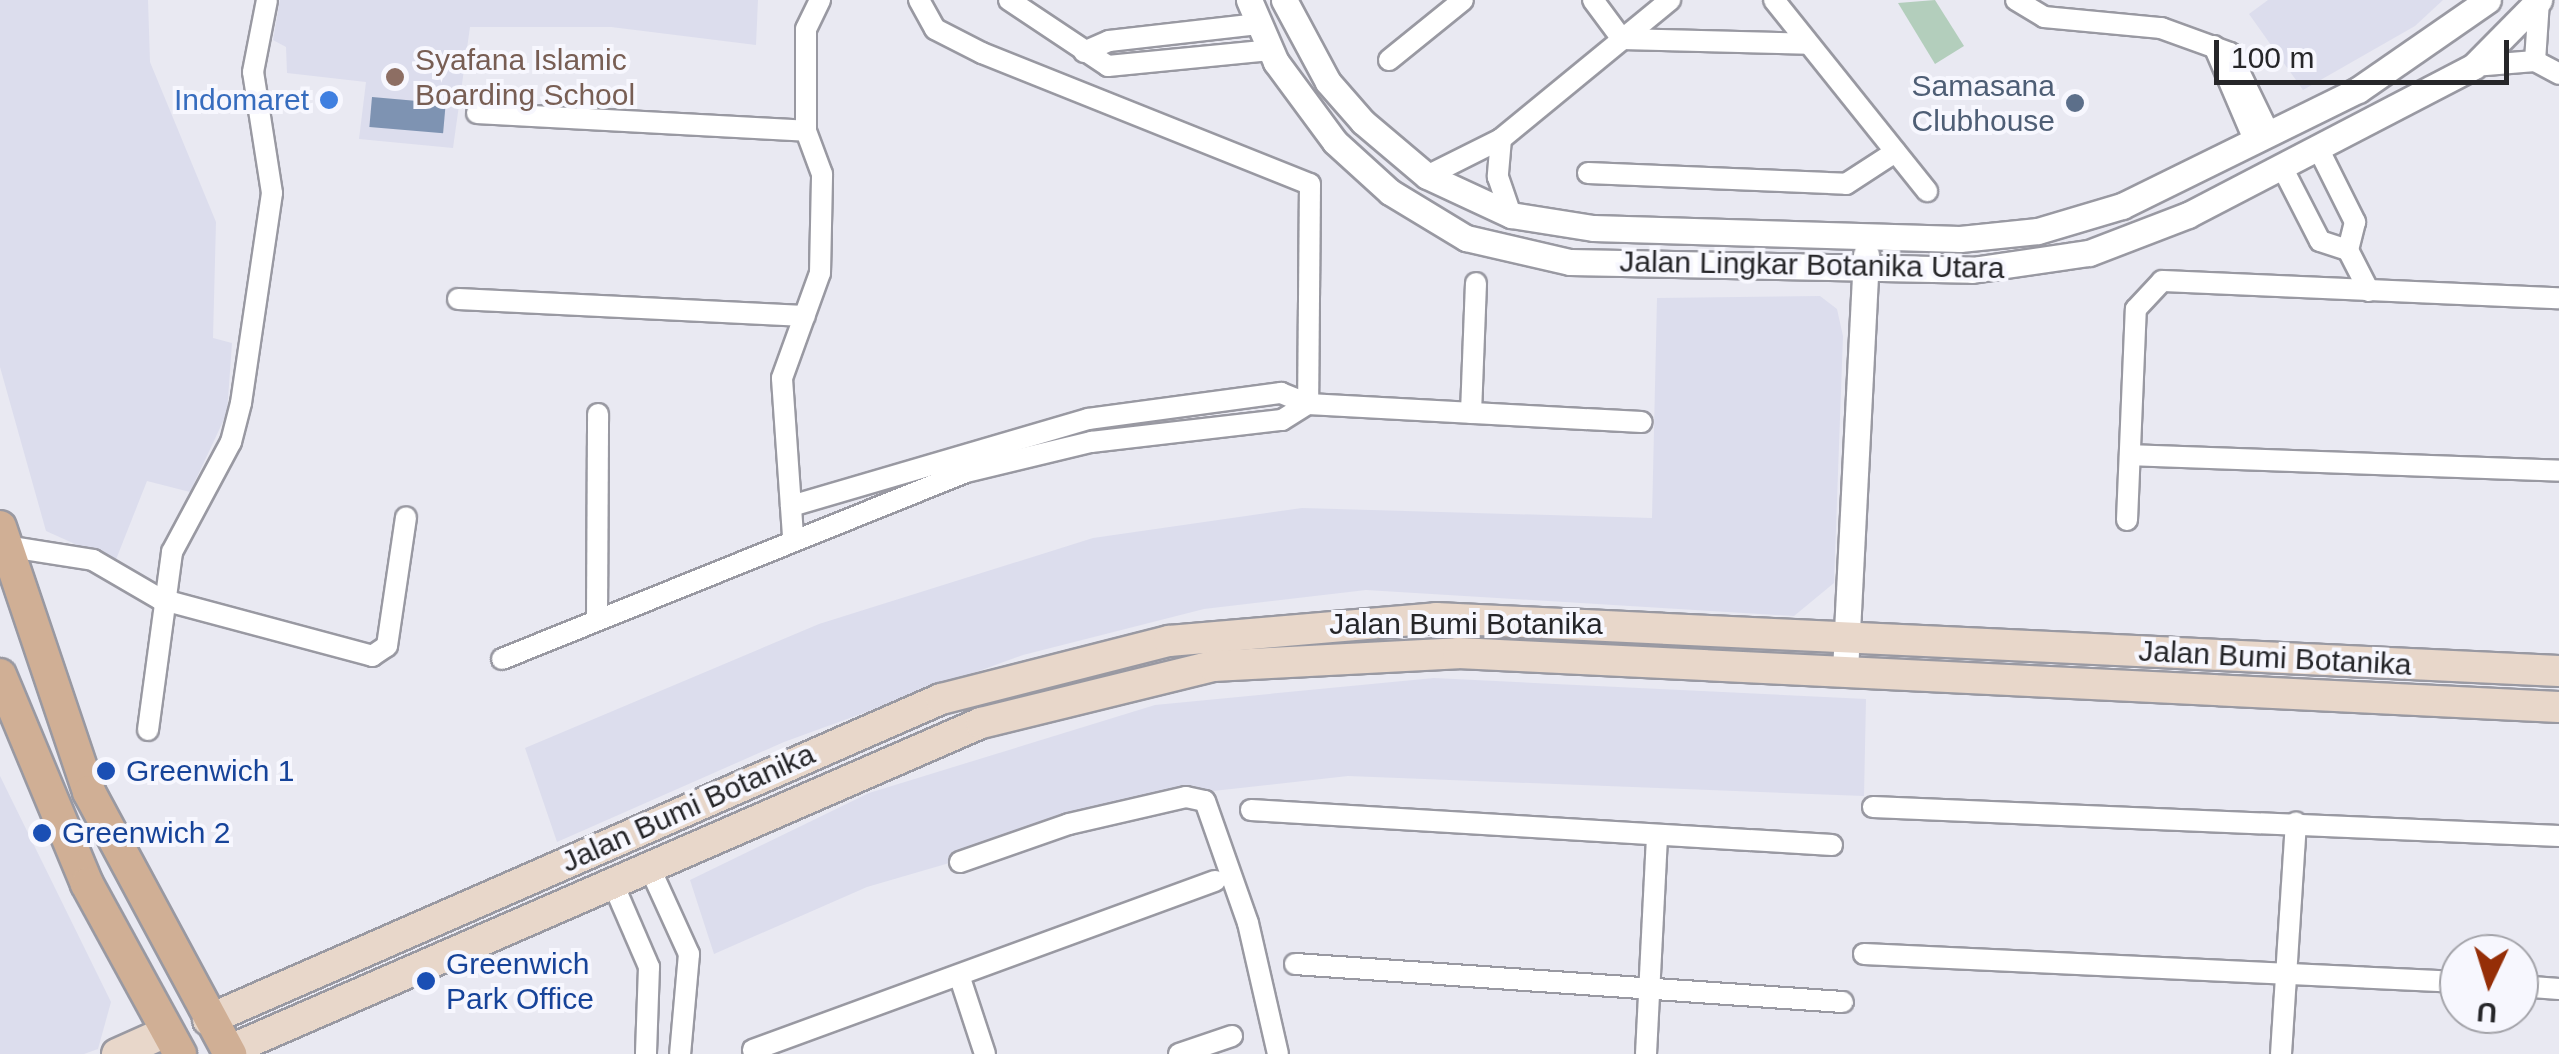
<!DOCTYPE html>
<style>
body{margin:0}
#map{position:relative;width:2559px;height:1054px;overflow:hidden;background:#e9e9f2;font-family:Arial,sans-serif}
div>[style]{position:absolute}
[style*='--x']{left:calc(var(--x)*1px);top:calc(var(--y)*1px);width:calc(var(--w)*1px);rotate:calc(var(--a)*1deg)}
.built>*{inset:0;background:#dcdded}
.green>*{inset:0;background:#b3cebc}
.water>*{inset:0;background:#7e93b2;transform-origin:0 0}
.roads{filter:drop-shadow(2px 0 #9999a2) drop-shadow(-2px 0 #9999a2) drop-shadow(0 2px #9999a2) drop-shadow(0 -2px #9999a2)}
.minor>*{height:20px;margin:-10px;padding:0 10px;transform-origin:10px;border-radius:10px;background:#fff}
.tertiary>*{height:25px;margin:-12.5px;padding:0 12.5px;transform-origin:12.5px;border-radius:12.5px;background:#fff}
.secondary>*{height:30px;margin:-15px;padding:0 15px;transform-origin:15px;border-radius:15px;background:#e8d7ca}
.primary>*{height:32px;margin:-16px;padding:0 16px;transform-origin:16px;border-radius:16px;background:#d0af95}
.dots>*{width:28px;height:28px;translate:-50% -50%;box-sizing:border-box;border:5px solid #f7f7fe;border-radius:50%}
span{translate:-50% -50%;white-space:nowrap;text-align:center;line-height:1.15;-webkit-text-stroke:8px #f7f7fe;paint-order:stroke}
.education-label{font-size:30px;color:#785e54}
.left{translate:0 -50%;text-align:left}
.service-label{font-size:30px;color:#4e5e75}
.right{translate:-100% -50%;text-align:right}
.shop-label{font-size:30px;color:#366cbe}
.street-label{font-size:30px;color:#262629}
.transit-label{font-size:30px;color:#164399}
.north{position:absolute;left:2439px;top:934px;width:100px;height:100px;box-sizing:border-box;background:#f7f7fe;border:2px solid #a3a3a9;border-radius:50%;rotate:184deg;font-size:28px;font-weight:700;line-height:40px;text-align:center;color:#262629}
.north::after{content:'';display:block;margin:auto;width:35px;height:45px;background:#952e07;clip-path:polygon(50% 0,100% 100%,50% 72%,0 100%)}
.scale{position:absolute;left:2214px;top:40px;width:295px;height:45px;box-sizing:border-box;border:5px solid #262629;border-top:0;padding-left:12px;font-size:30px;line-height:35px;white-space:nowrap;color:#262629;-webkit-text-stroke:8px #f7f7fe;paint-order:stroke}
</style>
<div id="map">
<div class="built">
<div style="clip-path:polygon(0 0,148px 0,150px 62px,216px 222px,213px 338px,232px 343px,227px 413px,190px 492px,147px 481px,115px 562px,46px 531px,0 367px)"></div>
<div style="clip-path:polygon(280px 0,758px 0,756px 45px,611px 27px,470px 27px,453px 148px,359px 139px,366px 82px,287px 73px,286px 47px,273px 40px)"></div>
<div style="clip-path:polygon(2268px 0,2443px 0,2415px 26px,2303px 90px,2249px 14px)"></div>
<div style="clip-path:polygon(1820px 296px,1837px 309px,1843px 336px,1834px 583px,1794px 616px,1366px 590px,1204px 609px,1023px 655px,784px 742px,557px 842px,525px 748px,819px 624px,1093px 538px,1302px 508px,1652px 518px,1657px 298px)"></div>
<div style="clip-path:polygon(1434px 678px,1866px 699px,1864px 796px,1348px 776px,1186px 794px,867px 887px,714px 954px,690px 880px,869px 793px,1155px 705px)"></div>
<div style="clip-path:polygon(0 776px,111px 1002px,98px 1049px,84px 1054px,0 1054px)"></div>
</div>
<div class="green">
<div style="clip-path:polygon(1935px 0,1964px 46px,1935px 64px,1898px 3px)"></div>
</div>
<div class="water">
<div style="left:372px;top:97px;width:74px;height:30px;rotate:5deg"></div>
</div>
<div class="roads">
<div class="minor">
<div style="--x:919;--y:0;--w:33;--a:61"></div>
<div style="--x:935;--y:29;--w:53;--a:27.1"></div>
<div style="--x:982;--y:53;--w:353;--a:21.8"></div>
<div style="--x:1310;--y:184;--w:220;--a:90.5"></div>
<div style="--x:1009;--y:0;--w:119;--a:33.7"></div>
<div style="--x:1108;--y:66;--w:163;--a:-5.6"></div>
<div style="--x:1593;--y:0;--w:49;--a:53.4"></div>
<div style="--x:1622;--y:39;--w:186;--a:1.5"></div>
<div style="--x:1774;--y:0;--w:245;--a:51.3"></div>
<div style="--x:2016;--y:0;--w:33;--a:31"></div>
<div style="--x:2044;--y:17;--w:118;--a:5.4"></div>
<div style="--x:2161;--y:28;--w:73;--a:19.9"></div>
<div style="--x:2230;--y:53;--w:91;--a:64"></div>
<div style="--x:2214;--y:46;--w:104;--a:66.9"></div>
<div style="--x:1084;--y:52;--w:27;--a:-24"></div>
<div style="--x:1109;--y:41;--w:150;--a:-6.5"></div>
<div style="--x:1389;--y:60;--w:95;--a:-39"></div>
<div style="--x:2535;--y:61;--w:61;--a:-86.2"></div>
<div style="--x:2474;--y:66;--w:61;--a:-4.7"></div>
<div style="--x:2535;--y:61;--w:27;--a:28"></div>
<div style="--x:477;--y:113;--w:329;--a:3.1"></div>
<div style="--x:1501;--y:139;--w:38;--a:95"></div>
<div style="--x:1498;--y:177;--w:40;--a:71.1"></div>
<div style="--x:2318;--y:148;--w:83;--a:63.4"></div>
<div style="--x:2355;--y:222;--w:29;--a:104"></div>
<div style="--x:2348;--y:250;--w:46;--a:62.9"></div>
<div style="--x:2282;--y:167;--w:83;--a:62.8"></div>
<div style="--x:2320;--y:241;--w:29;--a:18"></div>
<div style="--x:1588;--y:173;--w:258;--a:2.4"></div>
<div style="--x:1846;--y:184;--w:59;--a:-33.1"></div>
<div style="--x:1427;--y:176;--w:83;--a:-26.6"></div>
<div style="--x:1501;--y:139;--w:219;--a:-39.4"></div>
<div style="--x:458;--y:299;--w:347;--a:2.8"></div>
<div style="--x:1471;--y:413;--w:130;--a:-87.8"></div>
<div style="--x:2130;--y:455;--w:429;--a:2.1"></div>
<div style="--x:791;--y:506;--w:309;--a:-16.3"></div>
<div style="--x:1088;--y:419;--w:195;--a:-7.7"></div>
<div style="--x:1281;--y:393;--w:29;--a:22"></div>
<div style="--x:1308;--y:404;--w:334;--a:3.1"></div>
<div style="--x:2127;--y:520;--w:211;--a:-87.6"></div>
<div style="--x:2136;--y:309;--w:38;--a:-47"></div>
<div style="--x:2162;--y:281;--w:397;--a:2.5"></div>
<div style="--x:793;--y:536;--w:158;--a:-94"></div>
<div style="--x:782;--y:378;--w:112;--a:-70.1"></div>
<div style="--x:820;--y:273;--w:99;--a:-88.8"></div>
<div style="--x:822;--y:174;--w:46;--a:-110.4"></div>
<div style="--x:806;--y:131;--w:102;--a:-90"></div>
<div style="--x:806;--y:29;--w:32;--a:-64"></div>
<div style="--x:5;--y:546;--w:89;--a:9"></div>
<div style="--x:93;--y:560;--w:78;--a:30.2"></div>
<div style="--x:160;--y:599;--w:220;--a:15"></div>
<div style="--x:372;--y:656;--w:18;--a:-34"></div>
<div style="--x:387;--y:646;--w:130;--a:-81.6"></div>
<div style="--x:597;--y:619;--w:205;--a:-89.7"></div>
<div style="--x:502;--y:659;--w:500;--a:-21.95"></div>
<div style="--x:966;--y:472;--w:129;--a:-13.5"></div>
<div style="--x:1091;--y:442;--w:192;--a:-6.6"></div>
<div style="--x:1282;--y:420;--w:31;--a:-32"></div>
<div style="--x:148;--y:730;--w:180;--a:-82.3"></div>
<div style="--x:172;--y:552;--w:125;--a:-61.8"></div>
<div style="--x:231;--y:442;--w:40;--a:-75.6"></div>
<div style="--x:241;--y:403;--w:212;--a:-81.6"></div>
<div style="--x:272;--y:193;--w:122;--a:-98.9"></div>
<div style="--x:253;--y:72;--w:73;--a:-79"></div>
<div style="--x:1873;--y:807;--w:687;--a:2.42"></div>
<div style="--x:1251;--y:810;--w:582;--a:3.45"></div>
<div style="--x:960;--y:862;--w:115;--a:-19.2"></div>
<div style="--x:1069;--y:824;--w:120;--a:-13"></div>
<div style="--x:1186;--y:797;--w:19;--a:12"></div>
<div style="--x:1205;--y:801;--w:129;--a:70.6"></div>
<div style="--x:1248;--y:923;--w:134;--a:77.1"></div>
<div style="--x:648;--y:864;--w:99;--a:65.5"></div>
<div style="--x:689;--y:954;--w:100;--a:95.1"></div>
<div style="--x:611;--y:879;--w:96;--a:66.6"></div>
<div style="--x:649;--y:967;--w:87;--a:92"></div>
<div style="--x:1864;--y:954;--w:596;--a:2.69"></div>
<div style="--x:1295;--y:964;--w:549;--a:3.97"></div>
<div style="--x:960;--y:978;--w:80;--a:71.8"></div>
<div style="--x:2519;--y:986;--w:40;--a:4.3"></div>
<div style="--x:753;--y:1050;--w:492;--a:-20.1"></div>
<div style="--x:1179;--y:1054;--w:56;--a:-18.8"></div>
<div style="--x:1646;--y:1054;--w:215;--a:-87.1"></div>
<div style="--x:2281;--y:1054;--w:232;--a:-86.3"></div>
</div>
<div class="tertiary">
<div style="--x:1249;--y:0;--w:68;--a:66.5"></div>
<div style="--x:1276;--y:62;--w:99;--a:53.6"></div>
<div style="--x:1335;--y:142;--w:74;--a:42.3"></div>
<div style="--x:1390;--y:192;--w:89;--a:31.2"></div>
<div style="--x:1466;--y:238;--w:107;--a:13"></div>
<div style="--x:1570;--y:262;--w:402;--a:1.1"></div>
<div style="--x:1972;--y:270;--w:118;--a:-8.3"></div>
<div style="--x:2089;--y:253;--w:106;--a:-21"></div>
<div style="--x:2188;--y:215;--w:322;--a:-27.5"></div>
<div style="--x:2474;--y:66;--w:93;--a:-45.4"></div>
<div style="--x:1284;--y:0;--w:93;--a:61.8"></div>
<div style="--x:1328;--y:82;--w:53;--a:48.8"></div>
<div style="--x:1363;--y:122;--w:84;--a:40.2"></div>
<div style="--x:1427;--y:176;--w:93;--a:24.9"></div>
<div style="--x:1511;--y:215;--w:83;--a:9"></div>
<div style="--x:1593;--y:228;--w:367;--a:1.7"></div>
<div style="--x:1960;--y:239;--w:78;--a:-5.9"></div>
<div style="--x:2038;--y:231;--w:88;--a:-16.6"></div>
<div style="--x:2122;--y:206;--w:263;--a:-26.2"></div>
<div style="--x:2358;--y:90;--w:158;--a:-34.7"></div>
<div style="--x:1845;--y:671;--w:417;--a:-87.1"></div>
</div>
<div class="secondary">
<div style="--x:208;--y:1020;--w:800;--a:-23.65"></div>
<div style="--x:941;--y:699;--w:235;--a:-14.3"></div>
<div style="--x:1169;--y:641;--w:268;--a:-4.9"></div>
<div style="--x:1436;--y:618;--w:1124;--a:2.7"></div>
<div style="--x:228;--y:1051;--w:821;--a:-23.54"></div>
<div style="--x:981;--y:723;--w:239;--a:-13.8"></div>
<div style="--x:1213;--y:666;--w:245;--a:-3"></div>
<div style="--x:1458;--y:653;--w:1102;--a:2.81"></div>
<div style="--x:117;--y:1054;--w:54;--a:-24.2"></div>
</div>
<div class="primary">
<div style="--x:0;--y:527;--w:280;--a:71.4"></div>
<div style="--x:89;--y:792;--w:298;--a:61.7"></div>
<div style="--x:0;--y:675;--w:226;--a:67.4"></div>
<div style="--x:87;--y:884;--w:194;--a:61.3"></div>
</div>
</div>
<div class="dots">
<div style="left:395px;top:77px;background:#8d6e63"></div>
<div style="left:329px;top:100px;background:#3f7fe0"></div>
<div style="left:2075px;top:103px;background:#5c6f8a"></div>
<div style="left:106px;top:771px;background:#1a4fb4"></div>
<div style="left:42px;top:833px;background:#1a4fb4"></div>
<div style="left:426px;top:981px;background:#1a4fb4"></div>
</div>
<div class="education-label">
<span class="left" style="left:415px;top:77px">Syafana Islamic<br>Boarding School</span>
</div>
<div class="service-label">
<span class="right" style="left:2055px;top:103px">Samasana<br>Clubhouse</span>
</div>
<div class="shop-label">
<span class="right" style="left:309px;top:100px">Indomaret</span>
</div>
<div class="street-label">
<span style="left:1812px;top:265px;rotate:1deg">Jalan Lingkar Botanika Utara</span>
<span style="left:1466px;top:624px">Jalan Bumi Botanika</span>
<span style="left:2275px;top:658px;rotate:3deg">Jalan Bumi Botanika</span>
<span style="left:688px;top:808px;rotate:-24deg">Jalan Bumi Botanika</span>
</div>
<div class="transit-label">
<span class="left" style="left:126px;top:771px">Greenwich 1</span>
<span class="left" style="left:62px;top:833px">Greenwich 2</span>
<span class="left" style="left:446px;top:981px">Greenwich<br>Park Office</span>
</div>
<div class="north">U</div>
<div class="scale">100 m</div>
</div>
